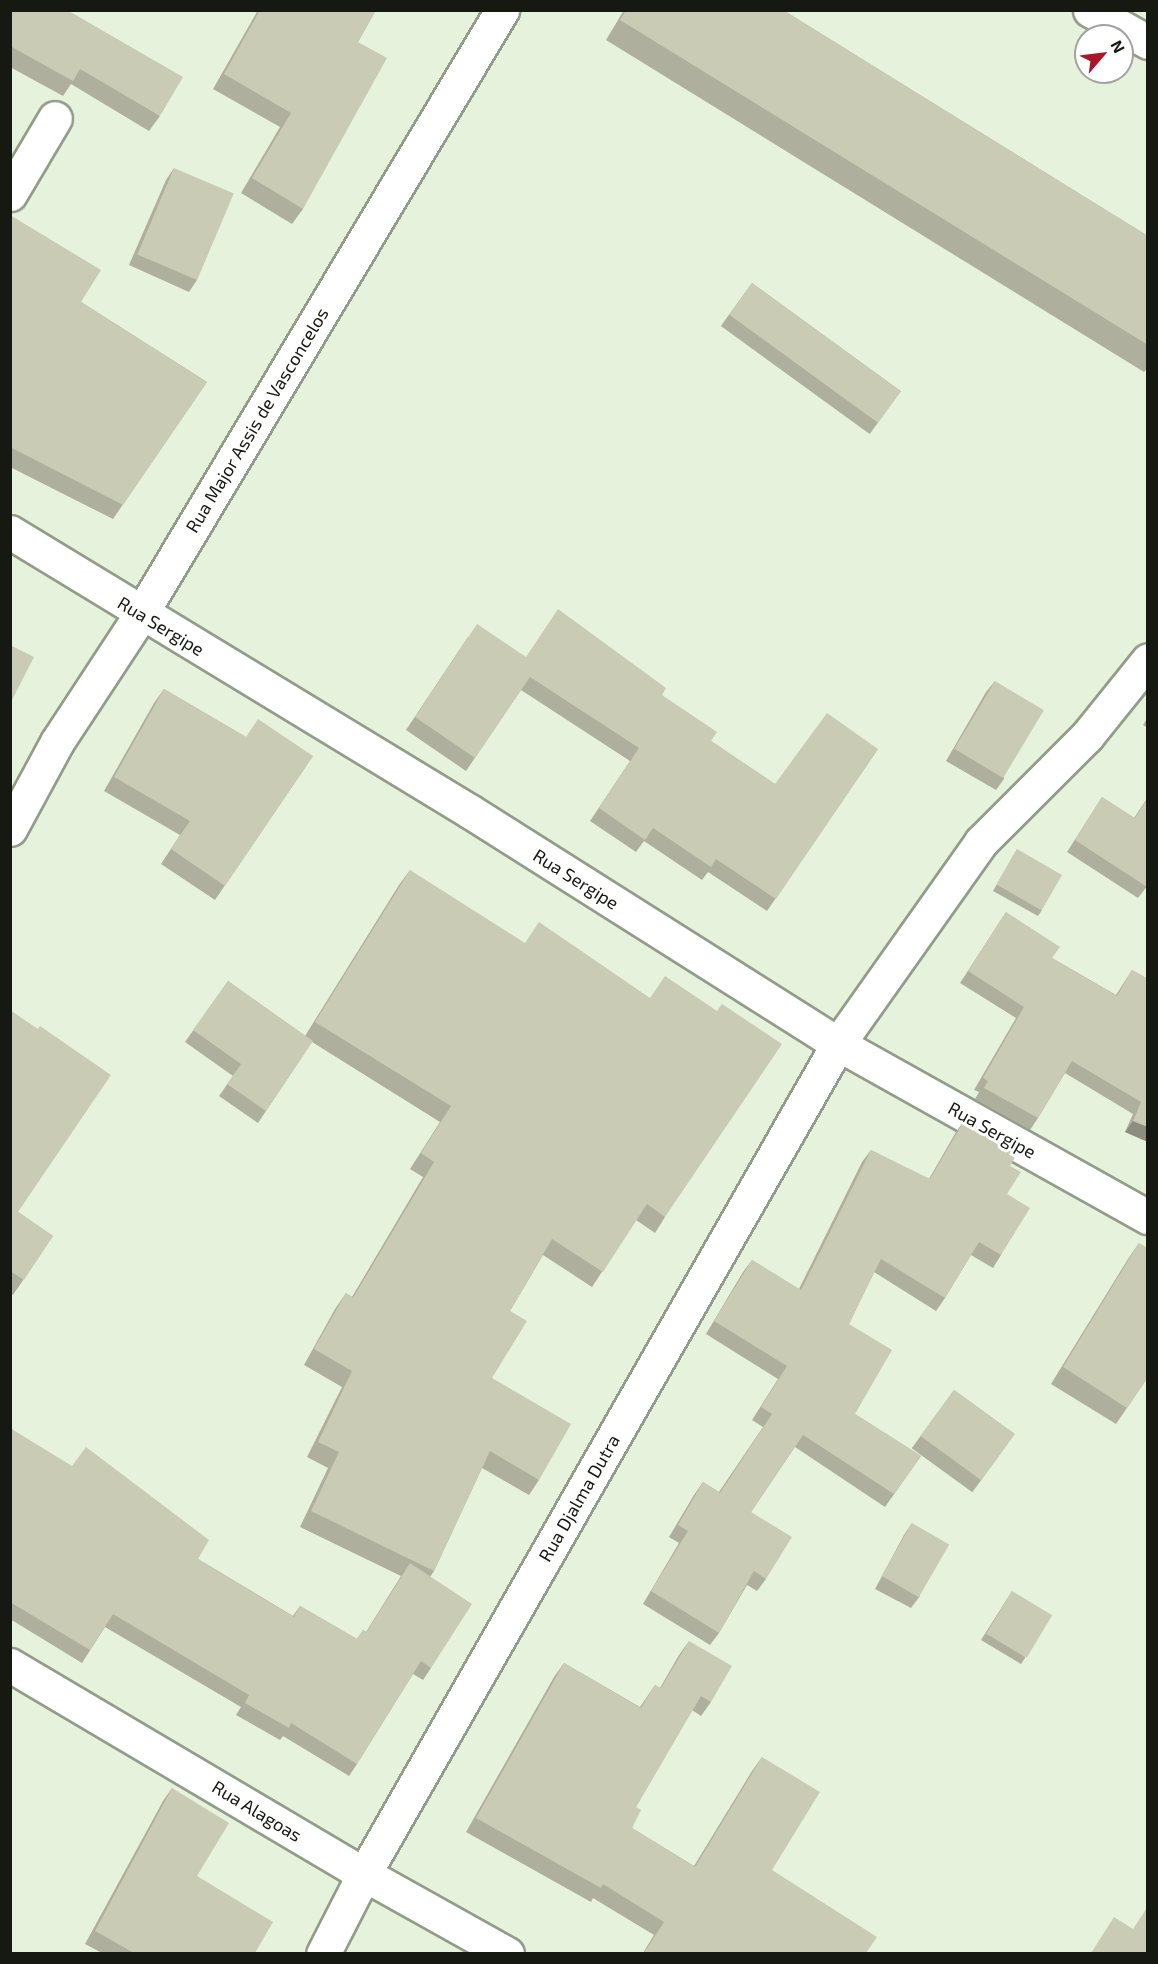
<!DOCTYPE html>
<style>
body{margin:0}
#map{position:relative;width:1158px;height:1964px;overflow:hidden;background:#e7f2dd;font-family:"Exo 2",sans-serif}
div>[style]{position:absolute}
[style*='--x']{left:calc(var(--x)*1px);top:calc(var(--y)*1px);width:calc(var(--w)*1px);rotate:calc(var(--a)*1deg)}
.roads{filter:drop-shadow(2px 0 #929c89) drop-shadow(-2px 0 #929c89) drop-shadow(0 2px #929c89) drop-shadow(0 -2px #929c89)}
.minor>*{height:33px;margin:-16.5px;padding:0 16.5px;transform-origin:16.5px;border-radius:16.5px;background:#fff}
.secondary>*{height:33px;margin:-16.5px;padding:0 16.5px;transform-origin:16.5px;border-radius:16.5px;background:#fff}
.wall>*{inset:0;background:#aeaf9c;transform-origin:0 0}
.shaded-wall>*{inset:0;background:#8d8e7f}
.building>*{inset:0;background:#cacbb5;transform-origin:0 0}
span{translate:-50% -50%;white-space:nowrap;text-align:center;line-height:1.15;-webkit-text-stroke:6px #fff;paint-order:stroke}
.street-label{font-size:18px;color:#151911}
.frame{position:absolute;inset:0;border:12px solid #151911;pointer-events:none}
.north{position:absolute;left:1074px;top:24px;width:60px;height:60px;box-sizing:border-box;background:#fff;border:2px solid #a1a3a0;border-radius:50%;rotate:62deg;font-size:16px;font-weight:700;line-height:24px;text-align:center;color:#151911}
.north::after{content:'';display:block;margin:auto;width:21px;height:27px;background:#aa1529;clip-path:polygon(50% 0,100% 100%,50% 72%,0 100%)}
</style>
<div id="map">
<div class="roads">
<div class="minor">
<div style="--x:10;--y:194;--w:88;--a:-59.4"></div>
<div style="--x:10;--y:532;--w:539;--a:31.27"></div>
<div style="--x:471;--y:812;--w:434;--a:32.3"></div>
<div style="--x:838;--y:1044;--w:355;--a:29.2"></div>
<div style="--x:10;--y:829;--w:99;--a:-61.6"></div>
<div style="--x:57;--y:742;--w:153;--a:-56.7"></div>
<div style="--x:141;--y:614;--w:704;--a:-59.13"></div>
<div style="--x:10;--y:1665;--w:411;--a:30.6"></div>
<div style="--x:364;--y:1874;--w:164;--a:29.2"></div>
<div style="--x:323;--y:1954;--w:90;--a:-62.9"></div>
<div style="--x:364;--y:1874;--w:956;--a:-60.27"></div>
<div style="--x:838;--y:1044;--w:247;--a:-54.7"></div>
<div style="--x:981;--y:842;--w:150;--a:-45"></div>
<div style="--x:1087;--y:736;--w:97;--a:-51.2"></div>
</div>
<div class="secondary">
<div style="--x:1090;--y:10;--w:66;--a:28.9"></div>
</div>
</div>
<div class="wall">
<div style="clip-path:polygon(10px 10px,160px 116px,149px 131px,71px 84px,63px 96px,10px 67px)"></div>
<div style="clip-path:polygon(258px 10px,376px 10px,358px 42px,303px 209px,292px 224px,241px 193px,280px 127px,213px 89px)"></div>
<div style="clip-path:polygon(624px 10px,783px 10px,1148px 236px,1148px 367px,1144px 372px,606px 40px)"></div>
<div style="clip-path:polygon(174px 168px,197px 280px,189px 292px,129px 265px,166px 180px)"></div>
<div style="clip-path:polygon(10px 215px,81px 302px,207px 382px,113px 519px,10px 467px)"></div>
<div style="left:752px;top:283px;width:184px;height:53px;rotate:36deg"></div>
<div style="clip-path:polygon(468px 637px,525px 657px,662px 695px,711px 741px,775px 784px,878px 749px,767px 911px,708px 872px,702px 880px,644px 841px,636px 852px,590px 821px,630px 761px,521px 690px,466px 771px,406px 730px)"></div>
<div style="clip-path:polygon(995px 681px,1004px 779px,996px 790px,946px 761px,986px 692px)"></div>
<div style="clip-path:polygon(164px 689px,246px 737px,313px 756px,215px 900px,161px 864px,180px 835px,104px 791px,154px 703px)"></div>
<div style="clip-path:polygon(1148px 717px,1148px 728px,1143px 725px)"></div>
<div style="clip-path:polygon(1102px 797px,1134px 818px,1148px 797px,1148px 885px,1138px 898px,1067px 852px)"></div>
<div style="clip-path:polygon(1017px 849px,1042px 910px,1038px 916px,993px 891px)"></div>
<div style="clip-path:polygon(410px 870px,665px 1217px,655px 1233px,636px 1220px,592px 1287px,543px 1255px,510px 1311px,492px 1378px,539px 1480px,529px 1495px,482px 1468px,434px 1571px,430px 1577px,431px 1668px,423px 1680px,413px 1674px,357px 1764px,349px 1776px,283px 1736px,280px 1740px,236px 1715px,241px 1707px,105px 1627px,82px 1663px,10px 1619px,10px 1428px,198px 1559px,293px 1616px,300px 1606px,357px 1639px,363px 1630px,366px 1632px,401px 1576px,300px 1527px,328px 1468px,307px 1457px,342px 1387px,304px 1365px,335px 1309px,346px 1293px,352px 1297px,423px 1177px,410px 1169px,440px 1122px,312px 1042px,258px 1123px,219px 1096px,233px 1076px,185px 1042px,228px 981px,305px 1036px,399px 885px)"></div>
<div style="clip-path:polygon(1006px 912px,1052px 958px,1116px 995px,1132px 970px,1148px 979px,1148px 1142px,1125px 1132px,1133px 1114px,1065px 1073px,1038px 1118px,1030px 1130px,975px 1099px,979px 1092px,974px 1090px,1016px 1018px,960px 983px)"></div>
<div style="clip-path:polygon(10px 1010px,18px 1212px,53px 1236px,13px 1295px,10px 1293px)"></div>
<div style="clip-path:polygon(965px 1119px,1010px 1166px,1001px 1255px,993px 1268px,971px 1255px,945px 1298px,936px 1311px,874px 1272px,849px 1324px,855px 1414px,921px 1456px,885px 1507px,795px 1447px,751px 1512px,766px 1579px,757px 1591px,747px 1585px,719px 1633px,710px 1645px,643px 1604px,679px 1543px,669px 1537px,694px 1495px,703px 1482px,719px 1492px,763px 1427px,752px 1420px,778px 1379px,706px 1334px,743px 1272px,752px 1260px,799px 1289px,862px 1162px,871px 1150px,929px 1179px,956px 1132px)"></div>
<div style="clip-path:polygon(1139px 1243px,1148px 1377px,1116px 1424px,1051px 1384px,1128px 1259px)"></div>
<div style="left:954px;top:1390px;width:75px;height:72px;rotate:36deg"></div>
<div style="clip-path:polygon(912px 1523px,920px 1596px,911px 1608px,875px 1589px,904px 1535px)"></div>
<div style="clip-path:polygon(1012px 1591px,1025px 1658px,1021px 1664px,981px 1640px)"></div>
<div style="clip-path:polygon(689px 1641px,711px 1702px,701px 1716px,692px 1710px,636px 1807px,632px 1828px,694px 1866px,752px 1771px,762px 1757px,772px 1870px,866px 1953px,643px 1953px,654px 1935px,593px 1898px,591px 1902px,466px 1832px,554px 1677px,564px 1663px,640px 1707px,655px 1685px,660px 1688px,679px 1655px)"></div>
<div style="clip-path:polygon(172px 1788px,197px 1876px,255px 1953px,102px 1953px,85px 1944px,163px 1801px)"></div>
</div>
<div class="shaded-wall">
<div style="clip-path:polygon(1133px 1121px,1148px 1127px,1148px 1142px,1125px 1132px)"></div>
</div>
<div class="building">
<div style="clip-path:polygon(10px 10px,67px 10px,183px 77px,160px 116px,80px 69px,73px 81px,10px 46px)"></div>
<div style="clip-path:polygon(260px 10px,376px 10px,358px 42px,387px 58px,303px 209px,252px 178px,291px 113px,224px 74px)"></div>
<div style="clip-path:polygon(626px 10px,783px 10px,1148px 236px,1148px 345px,620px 20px)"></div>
<div style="left:174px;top:168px;width:65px;height:94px;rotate:23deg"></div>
<div style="clip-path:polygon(10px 215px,101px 270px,81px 302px,207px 382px,123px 505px,10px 447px)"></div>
<div style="left:752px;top:283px;width:184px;height:39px;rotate:36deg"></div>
<div style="clip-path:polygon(558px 609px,666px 688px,662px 695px,717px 732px,711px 741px,775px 784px,827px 713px,878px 749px,776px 899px,716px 859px,711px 867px,653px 828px,645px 840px,599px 808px,639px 748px,530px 677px,475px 758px,415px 717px,477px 624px,526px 657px)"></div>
<div style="clip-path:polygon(10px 645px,34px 657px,10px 704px)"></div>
<div style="left:995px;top:681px;width:57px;height:79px;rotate:31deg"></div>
<div style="clip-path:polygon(164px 689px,246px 737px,258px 719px,313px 756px,225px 886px,171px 849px,190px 821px,114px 777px)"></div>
<div style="clip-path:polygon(1102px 797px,1135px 818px,1148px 798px,1148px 885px,1147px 887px,1075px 840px)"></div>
<div style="left:1017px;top:849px;width:52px;height:41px;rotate:30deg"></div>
<div style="clip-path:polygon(410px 870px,525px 943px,539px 922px,650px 998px,665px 976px,717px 1011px,722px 1004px,782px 1044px,665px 1217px,647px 1204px,603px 1272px,552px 1239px,510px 1311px,527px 1321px,492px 1378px,571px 1424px,539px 1480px,490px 1451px,434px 1571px,311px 1511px,339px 1452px,318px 1442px,352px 1371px,314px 1349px,346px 1293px,353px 1298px,434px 1162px,421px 1153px,451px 1106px,315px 1022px)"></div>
<div style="clip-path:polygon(1006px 912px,1060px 947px,1052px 958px,1117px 996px,1132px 970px,1148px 979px,1148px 1127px,1133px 1121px,1141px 1102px,1072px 1061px,1038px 1118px,984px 1088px,988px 1081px,983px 1078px,1024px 1007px,968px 971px)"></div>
<div style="clip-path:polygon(228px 981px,313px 1041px,266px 1111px,227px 1084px,241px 1064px,193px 1030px)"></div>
<div style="clip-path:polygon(10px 1010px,38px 1029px,40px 1026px,111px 1075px,18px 1212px,53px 1236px,24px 1280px,10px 1271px)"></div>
<div style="clip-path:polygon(965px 1119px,1020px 1149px,1010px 1166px,1021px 1172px,1007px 1194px,1030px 1208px,1001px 1255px,979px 1242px,945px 1298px,881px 1259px,849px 1324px,892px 1350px,855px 1414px,921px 1456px,894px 1494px,803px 1435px,751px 1512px,792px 1537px,766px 1579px,754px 1571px,719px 1633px,651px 1591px,688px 1531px,678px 1525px,703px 1482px,720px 1493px,772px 1414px,761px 1407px,787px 1366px,714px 1321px,752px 1260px,801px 1290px,871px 1150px,930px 1179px)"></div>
<div style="clip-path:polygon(1139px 1243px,1148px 1248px,1148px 1377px,1127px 1408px,1063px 1367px)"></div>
<div style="left:954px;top:1390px;width:75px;height:57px;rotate:36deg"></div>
<div style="clip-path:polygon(10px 1428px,72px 1466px,86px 1447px,209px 1540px,198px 1559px,294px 1617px,300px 1606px,357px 1639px,363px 1630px,366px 1633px,410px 1563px,472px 1604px,431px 1668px,421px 1661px,357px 1764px,291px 1723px,289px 1728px,245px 1703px,249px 1695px,113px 1614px,90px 1650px,10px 1602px,10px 1564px,12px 1561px,10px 1560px)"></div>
<div style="left:912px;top:1523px;width:43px;height:61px;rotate:30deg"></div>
<div style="left:1012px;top:1591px;width:47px;height:50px;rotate:31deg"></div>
<div style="clip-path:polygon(689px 1641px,732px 1666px,711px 1702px,701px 1696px,636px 1807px,641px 1810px,632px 1828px,695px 1867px,762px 1757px,820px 1792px,772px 1870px,877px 1937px,866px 1953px,644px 1953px,664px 1922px,603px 1884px,601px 1888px,476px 1818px,564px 1663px,641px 1708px,655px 1685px,661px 1688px)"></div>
<div style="clip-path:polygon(172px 1788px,229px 1823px,197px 1876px,273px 1922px,255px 1953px,134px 1953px,95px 1931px)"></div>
<div style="clip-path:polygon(1148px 1906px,1148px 1953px,1091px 1953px,1114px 1917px,1133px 1929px)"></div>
</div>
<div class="street-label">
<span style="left:257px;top:420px;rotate:-59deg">Rua Major Assis de Vasconcelos</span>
<span style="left:161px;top:626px;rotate:31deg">Rua Sergipe</span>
<span style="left:576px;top:879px;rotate:32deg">Rua Sergipe</span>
<span style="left:992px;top:1130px;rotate:29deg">Rua Sergipe</span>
<span style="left:579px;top:1498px;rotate:-60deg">Rua Djalma Dutra</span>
<span style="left:257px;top:1811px;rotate:31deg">Rua Alagoas</span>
</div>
<div class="frame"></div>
<div class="north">N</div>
</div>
